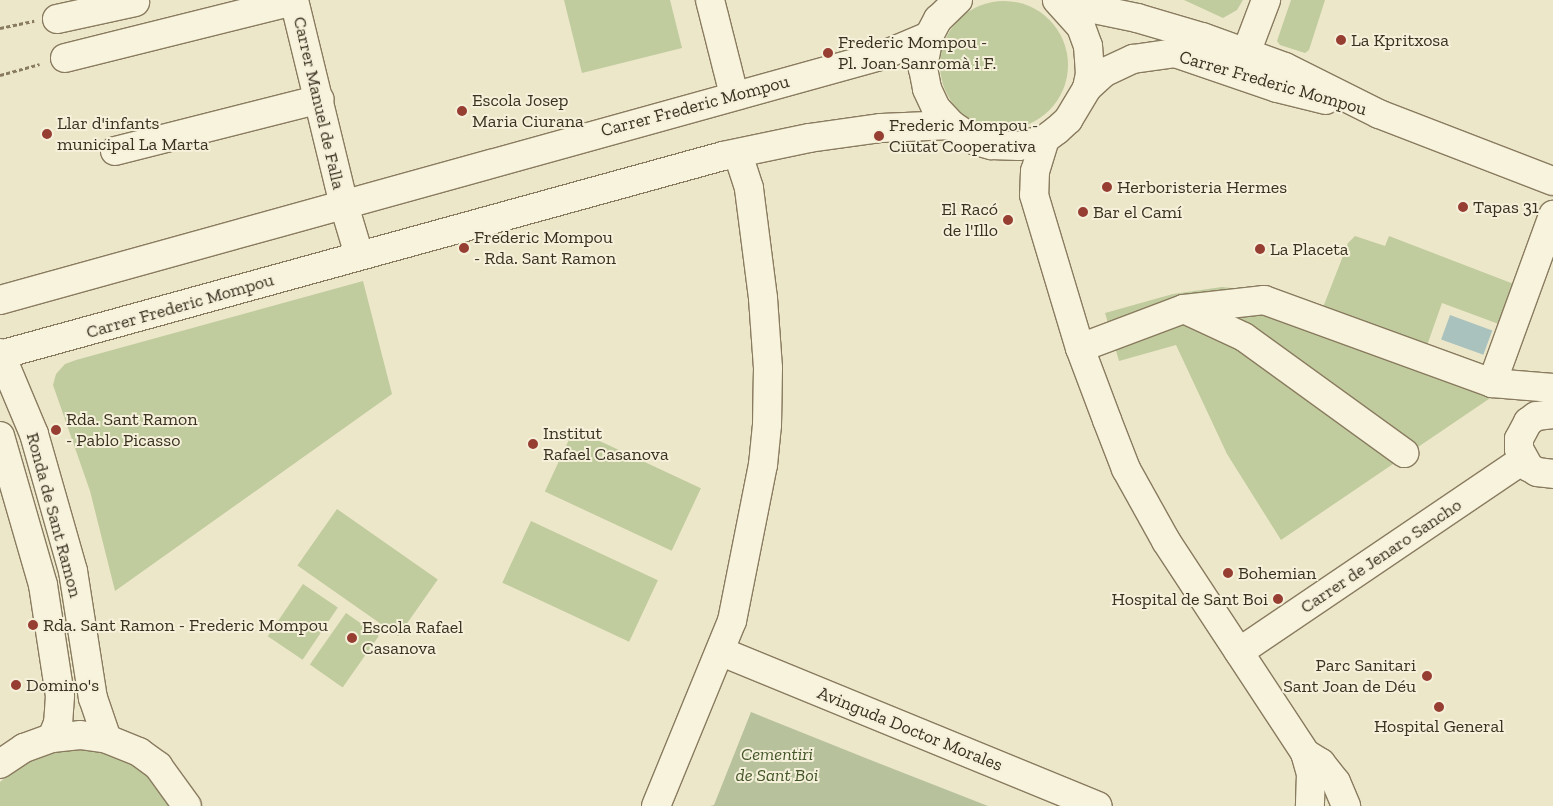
<!DOCTYPE html>
<meta charset="utf-8">
<style>
body{margin:0}
#map{position:relative;width:1553px;height:806px;overflow:hidden;background:#ede7ca;font-family:"Zilla Slab",serif}
div>[style]{position:absolute}
[style*='--x']{left:calc(var(--x)*1px);top:calc(var(--y)*1px);width:calc(var(--w)*1px);rotate:calc(var(--a)*1deg)}
.green>*{inset:0;background:#c0cb9e;transform-origin:0 0}
.round{border-radius:50%}
.cemetery>*{inset:0;background:#b7c19c}
.water>*{inset:0;background:#aac2be;transform-origin:0 0}
.path>*{height:3px;margin-top:-1.5px;transform-origin:0;background:repeating-linear-gradient(90deg,#897b5f 0 4px,transparent 0 6.5px)}
.roads{filter:drop-shadow(1px 0 #897b5f) drop-shadow(-1px 0 #897b5f) drop-shadow(0 1px #897b5f) drop-shadow(0 -1px #897b5f)}
.minor>*{height:28px;margin:-14px;padding:0 14px;transform-origin:14px;border-radius:14px;background:#f8f3dd}
.dots>*{width:14px;height:14px;translate:-50% -50%;box-sizing:border-box;border:2px solid #f5f0d9;border-radius:50%}
span{translate:-50% -50%;white-space:nowrap;text-align:center;line-height:1.15;-webkit-text-stroke:4px #f5f0d9;paint-order:stroke}
.poi-label{font-size:18px;color:#3a3121}
.left{translate:0 -50%;text-align:left}
.right{translate:-100% -50%;text-align:right}
.street-label{font-size:18px;color:#3a3121}
.park-label{font-size:18px;color:#445629;font-style:italic}
</style>
<div id="map">
<div class="green">
<div style="clip-path:polygon(564px 0,670px 0,682px 48px,582px 73px)"></div>
<div style="clip-path:polygon(1184px 0,1243px 0,1237px 10px,1223px 18px)"></div>
<div style="clip-path:polygon(1291px 0,1325px 0,1309px 50px,1305px 53px,1280px 45px,1277px 41px)"></div>
<div class="round" style="left:940px;top:1px;width:128px;height:128px"></div>
<div style="clip-path:polygon(1355px 236px,1385px 246px,1389px 236px,1519px 286px,1504px 326px,1442px 303px,1424px 354px,1508px 386px,1281px 540px,1227px 454px,1176px 345px,1119px 361px,1105px 313px,1173px 294px,1222px 287px,1250px 290px,1320px 315px,1348px 243px)"></div>
<div style="clip-path:polygon(363px 281px,392px 394px,115px 591px,90px 491px,53px 385px,56px 374px,65px 364px,76px 360px)"></div>
<div style="left:574px;top:429px;width:140px;height:69px;rotate:25deg"></div>
<div style="left:337px;top:509px;width:123px;height:69px;rotate:35deg"></div>
<div style="left:531px;top:521px;width:140px;height:68px;rotate:25deg"></div>
<div style="left:303px;top:584px;width:42px;height:63px;rotate:34deg"></div>
<div style="left:346px;top:613px;width:40px;height:63px;rotate:35deg"></div>
<div style="clip-path:polygon(85px 748px,106px 751px,143px 771px,158px 786px,171px 806px,0 806px,0 782px,24px 763px,43px 753px)"></div>
</div>
<div class="cemetery">
<div style="clip-path:polygon(751px 712px,868px 759px,988px 806px,710px 806px,714px 805px)"></div>
</div>
<div class="water">
<div style="left:1450px;top:315px;width:45px;height:26px;rotate:20deg"></div>
</div>
<div class="path">
<div style="--x:0;--y:28;--w:35;--a:-12"></div>
<div style="--x:0;--y:75;--w:41;--a:-15.4"></div>
</div>
<div class="roads">
<div class="minor">
<div style="--x:294;--y:0;--w:211;--a:76.3"></div>
<div style="--x:344;--y:205;--w:52;--a:73.3"></div>
<div style="--x:710;--y:0;--w:98;--a:75.8"></div>
<div style="--x:958;--y:0;--w:28;--a:136"></div>
<div style="--x:938;--y:19;--w:19;--a:118"></div>
<div style="--x:929;--y:36;--w:33;--a:101"></div>
<div style="--x:923;--y:68;--w:21;--a:79"></div>
<div style="--x:927;--y:89;--w:21;--a:65"></div>
<div style="--x:936;--y:108;--w:23;--a:47"></div>
<div style="--x:952;--y:125;--w:29;--a:34"></div>
<div style="--x:976;--y:141;--w:16;--a:15"></div>
<div style="--x:991;--y:145;--w:28;--a:2"></div>
<div style="--x:1019;--y:146;--w:27;--a:-15"></div>
<div style="--x:1045;--y:139;--w:15;--a:-37"></div>
<div style="--x:1057;--y:130;--w:15;--a:-42"></div>
<div style="--x:1068;--y:120;--w:37;--a:-59"></div>
<div style="--x:1087;--y:88;--w:14;--a:-78"></div>
<div style="--x:1090;--y:74;--w:28;--a:-94"></div>
<div style="--x:1088;--y:46;--w:20;--a:-110"></div>
<div style="--x:1081;--y:27;--w:36;--a:-132"></div>
<div style="--x:1060;--y:2;--w:79;--a:11.7"></div>
<div style="--x:1137;--y:18;--w:68;--a:16.3"></div>
<div style="--x:1202;--y:37;--w:88;--a:19.9"></div>
<div style="--x:1285;--y:67;--w:105;--a:26.6"></div>
<div style="--x:1379;--y:114;--w:186;--a:21.1"></div>
<div style="--x:57;--y:19;--w:80;--a:-12.3"></div>
<div style="--x:1246;--y:53;--w:57;--a:-69.3"></div>
<div style="--x:65;--y:58;--w:236;--a:-14"></div>
<div style="--x:1087;--y:88;--w:24;--a:-42"></div>
<div style="--x:1105;--y:72;--w:31;--a:-25"></div>
<div style="--x:1133;--y:59;--w:42;--a:-8.1"></div>
<div style="--x:1175;--y:53;--w:108;--a:18.9"></div>
<div style="--x:1277;--y:88;--w:50;--a:13.8"></div>
<div style="--x:1045;--y:139;--w:34;--a:107"></div>
<div style="--x:1035;--y:171;--w:24;--a:92"></div>
<div style="--x:1034;--y:195;--w:160;--a:73.3"></div>
<div style="--x:1080;--y:348;--w:77;--a:69.4"></div>
<div style="--x:1107;--y:420;--w:53;--a:68.8"></div>
<div style="--x:1126;--y:469;--w:82;--a:60.9"></div>
<div style="--x:1166;--y:541;--w:254;--a:56.7"></div>
<div style="--x:1305;--y:753;--w:22;--a:74"></div>
<div style="--x:1311;--y:774;--w:32;--a:92"></div>
<div style="--x:115;--y:151;--w:211;--a:-14.2"></div>
<div style="--x:0;--y:300;--w:917;--a:-15.49"></div>
<div style="--x:884;--y:55;--w:49;--a:-22.9"></div>
<div style="--x:1184;--y:309;--w:66;--a:25"></div>
<div style="--x:1244;--y:337;--w:198;--a:35.9"></div>
<div style="--x:1080;--y:348;--w:111;--a:-20.6"></div>
<div style="--x:1184;--y:309;--w:81;--a:-6.4"></div>
<div style="--x:1264;--y:300;--w:243;--a:20"></div>
<div style="--x:1492;--y:383;--w:179;--a:-70"></div>
<div style="--x:0;--y:353;--w:88;--a:67.2"></div>
<div style="--x:34;--y:434;--w:142;--a:74.1"></div>
<div style="--x:73;--y:571;--w:129;--a:81.1"></div>
<div style="--x:93;--y:698;--w:43;--a:71.1"></div>
<div style="--x:0;--y:355;--w:750;--a:-15.39"></div>
<div style="--x:723;--y:156;--w:88;--a:-11.8"></div>
<div style="--x:809;--y:138;--w:73;--a:-7.9"></div>
<div style="--x:881;--y:128;--w:71;--a:-2.4"></div>
<div style="--x:1492;--y:383;--w:61;--a:4.7"></div>
<div style="--x:1553;--y:414;--w:17;--a:173"></div>
<div style="--x:1536;--y:416;--w:10;--a:143"></div>
<div style="--x:1528;--y:422;--w:19;--a:118"></div>
<div style="--x:1519;--y:439;--w:10;--a:90"></div>
<div style="--x:1519;--y:449;--w:21;--a:61"></div>
<div style="--x:1529;--y:467;--w:9;--a:32"></div>
<div style="--x:1537;--y:472;--w:16;--a:7"></div>
<div style="--x:0;--y:436;--w:155;--a:73.9"></div>
<div style="--x:43;--y:585;--w:112;--a:81.3"></div>
<div style="--x:60;--y:696;--w:27;--a:94"></div>
<div style="--x:58;--y:723;--w:16;--a:112"></div>
<div style="--x:722;--y:652;--w:406;--a:22.3"></div>
<div style="--x:1239;--y:652;--w:343;--a:-34.1"></div>
<div style="--x:1305;--y:753;--w:19;--a:32"></div>
<div style="--x:1321;--y:763;--w:24;--a:52"></div>
<div style="--x:1336;--y:782;--w:26;--a:67"></div>
<div style="--x:0;--y:764;--w:29;--a:-34"></div>
<div style="--x:24;--y:748;--w:30;--a:-20"></div>
<div style="--x:52;--y:738;--w:28;--a:-6"></div>
<div style="--x:80;--y:735;--w:27;--a:8"></div>
<div style="--x:107;--y:739;--w:35;--a:22"></div>
<div style="--x:139;--y:752;--w:24;--a:36"></div>
<div style="--x:158;--y:766;--w:49;--a:54.1"></div>
<div style="--x:656;--y:806;--w:200;--a:-67.7"></div>
<div style="--x:732;--y:621;--w:159;--a:-78.8"></div>
<div style="--x:763;--y:465;--w:40;--a:-84.3"></div>
<div style="--x:767;--y:425;--w:57;--a:-89"></div>
<div style="--x:768;--y:368;--w:70;--a:-94.1"></div>
<div style="--x:763;--y:298;--w:111;--a:-97.3"></div>
<div style="--x:749;--y:188;--w:36;--a:-108"></div>
</div>
</div>
<div class="dots">
<div style="left:1341px;top:40px;background:#963e31"></div>
<div style="left:828px;top:53px;background:#963e31"></div>
<div style="left:462px;top:111px;background:#963e31"></div>
<div style="left:47px;top:134px;background:#963e31"></div>
<div style="left:879px;top:136px;background:#963e31"></div>
<div style="left:1107px;top:187px;background:#963e31"></div>
<div style="left:1463px;top:207px;background:#963e31"></div>
<div style="left:1083px;top:212px;background:#963e31"></div>
<div style="left:1008px;top:220px;background:#963e31"></div>
<div style="left:464px;top:248px;background:#963e31"></div>
<div style="left:1260px;top:249px;background:#963e31"></div>
<div style="left:56px;top:430px;background:#963e31"></div>
<div style="left:533px;top:444px;background:#963e31"></div>
<div style="left:1228px;top:573px;background:#963e31"></div>
<div style="left:1278px;top:599px;background:#963e31"></div>
<div style="left:33px;top:625px;background:#963e31"></div>
<div style="left:352px;top:638px;background:#963e31"></div>
<div style="left:1427px;top:676px;background:#963e31"></div>
<div style="left:16px;top:685px;background:#963e31"></div>
<div style="left:1439px;top:707px;background:#963e31"></div>
</div>
<div class="poi-label">
<span class="left" style="left:1351px;top:40px">La Kpritxosa</span>
<span class="left" style="left:838px;top:53px">Frederic Mompou -<br>Pl. Joan Sanromà i F.</span>
<span class="left" style="left:472px;top:111px">Escola Josep<br>Maria Ciurana</span>
<span class="left" style="left:57px;top:134px">Llar d'infants<br>municipal La Marta</span>
<span class="left" style="left:889px;top:136px">Frederic Mompou -<br>Ciutat Cooperativa</span>
<span class="left" style="left:1117px;top:187px">Herboristeria Hermes</span>
<span class="left" style="left:1473px;top:207px">Tapas 31</span>
<span class="right" style="left:998px;top:220px">El Racó<br>de l'Illo</span>
<span class="left" style="left:1093px;top:212px">Bar el Camí</span>
<span class="left" style="left:474px;top:248px">Frederic Mompou<br>- Rda. Sant Ramon</span>
<span class="left" style="left:1270px;top:249px">La Placeta</span>
<span class="left" style="left:66px;top:430px">Rda. Sant Ramon<br>- Pablo Picasso</span>
<span class="left" style="left:543px;top:444px">Institut<br>Rafael Casanova</span>
<span class="left" style="left:1238px;top:573px">Bohemian</span>
<span class="right" style="left:1268px;top:599px">Hospital de Sant Boi</span>
<span class="left" style="left:43px;top:625px">Rda. Sant Ramon - Frederic Mompou</span>
<span class="left" style="left:362px;top:638px">Escola Rafael<br>Casanova</span>
<span class="right" style="left:1416px;top:676px">Parc Sanitari<br>Sant Joan de Déu</span>
<span class="left" style="left:26px;top:685px">Domino's</span>
<span style="left:1439px;top:726px">Hospital General</span>
</div>
<div class="street-label">
<span style="left:1273px;top:83px;rotate:16deg">Carrer Frederic Mompou</span>
<span style="left:319px;top:103px;rotate:77deg">Carrer Manuel de Falla</span>
<span style="left:695px;top:106px;rotate:-15deg">Carrer Frederic Mompou</span>
<span style="left:180px;top:306px;rotate:-16deg">Carrer Frederic Mompou</span>
<span style="left:54px;top:515px;rotate:75deg">Ronda de Sant Ramon</span>
<span style="left:1381px;top:556px;rotate:-34deg">Carrer de Jenaro Sancho</span>
<span style="left:910px;top:729px;rotate:22deg">Avinguda Doctor Morales</span>
</div>
<div class="park-label">
<span style="left:777px;top:765px">Cementiri<br>de Sant Boi</span>
</div>
</div>
